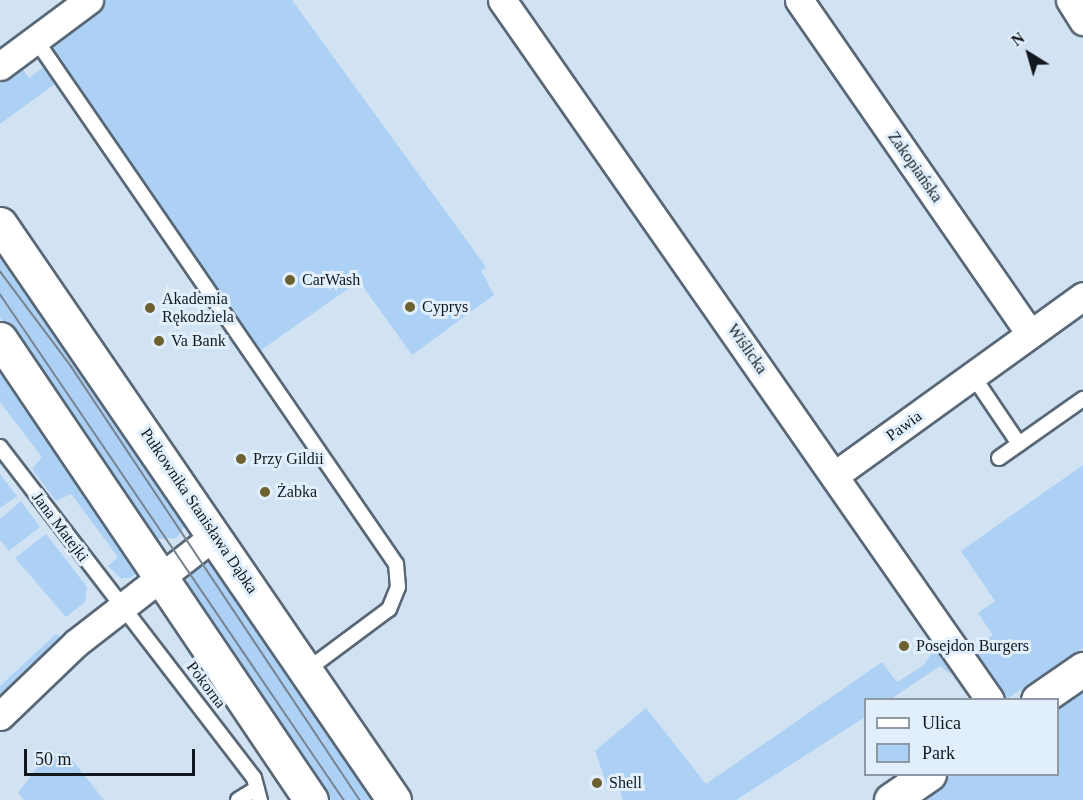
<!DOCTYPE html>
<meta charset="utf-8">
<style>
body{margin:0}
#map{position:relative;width:1083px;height:800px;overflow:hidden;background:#d1e2f3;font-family:"Times New Roman",serif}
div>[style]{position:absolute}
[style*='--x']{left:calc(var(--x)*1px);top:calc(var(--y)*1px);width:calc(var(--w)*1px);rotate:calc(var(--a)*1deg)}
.green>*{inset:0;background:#add1f5}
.roads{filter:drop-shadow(2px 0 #596876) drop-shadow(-2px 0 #596876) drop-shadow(0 2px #596876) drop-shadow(0 -2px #596876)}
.lane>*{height:14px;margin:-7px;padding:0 7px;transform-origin:7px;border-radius:7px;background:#fff}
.street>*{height:27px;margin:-13.5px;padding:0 13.5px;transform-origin:13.5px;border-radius:13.5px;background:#fff}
.secondary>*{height:33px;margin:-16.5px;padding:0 16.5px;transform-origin:16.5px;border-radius:16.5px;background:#fff}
.tram>*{height:1.5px;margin:-0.75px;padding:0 0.75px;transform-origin:0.75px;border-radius:0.75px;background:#788490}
.dots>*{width:16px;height:16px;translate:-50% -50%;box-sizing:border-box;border:3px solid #e1effc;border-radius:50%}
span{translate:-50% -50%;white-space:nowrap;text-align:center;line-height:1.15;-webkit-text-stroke:6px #e1effc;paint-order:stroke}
.street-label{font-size:16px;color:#12181e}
.poi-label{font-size:16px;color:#12181e}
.left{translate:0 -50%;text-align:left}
.legend{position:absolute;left:864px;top:698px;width:195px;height:78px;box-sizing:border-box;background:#e1effc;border:2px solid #8e99a3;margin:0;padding:8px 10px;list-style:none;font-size:18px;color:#12181e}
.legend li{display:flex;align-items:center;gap:12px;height:30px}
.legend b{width:30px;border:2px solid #8e99a3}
.north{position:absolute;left:999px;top:24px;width:60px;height:60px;-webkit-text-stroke:4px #e1effc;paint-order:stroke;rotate:323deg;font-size:16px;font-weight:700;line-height:24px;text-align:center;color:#12181e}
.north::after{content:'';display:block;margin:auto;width:21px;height:27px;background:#12181e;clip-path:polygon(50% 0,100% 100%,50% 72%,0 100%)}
.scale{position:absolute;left:24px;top:749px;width:171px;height:27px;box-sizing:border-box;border:3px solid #12181e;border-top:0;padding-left:8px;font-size:18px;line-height:21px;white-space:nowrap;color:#12181e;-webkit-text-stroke:4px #e1effc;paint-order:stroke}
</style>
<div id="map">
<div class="green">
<div style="clip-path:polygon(89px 0,292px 0,486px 267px,481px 271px,494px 295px,412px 355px,359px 281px,254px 355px,63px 78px,0 124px,0 84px,22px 68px,29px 78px,51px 62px,36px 40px)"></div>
<div style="clip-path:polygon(0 248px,187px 522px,177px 538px,152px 539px,0 317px)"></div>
<div style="clip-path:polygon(0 362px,137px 571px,131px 578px,120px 578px,108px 566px,118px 557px,71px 494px,56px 501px,32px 469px,42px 457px,0 402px)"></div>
<div style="clip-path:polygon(1083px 465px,1083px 648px,1007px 699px,990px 699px,961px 657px,993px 635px,978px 613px,995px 601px,961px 551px)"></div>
<div style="clip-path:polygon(0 474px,17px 496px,0 508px)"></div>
<div style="clip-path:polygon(21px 501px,40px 527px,9px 551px,0 540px,0 519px)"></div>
<div style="clip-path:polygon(46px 534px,87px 587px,85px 602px,66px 617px,15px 558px)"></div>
<div style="clip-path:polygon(206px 563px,215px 563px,378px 800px,324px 800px,187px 587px,188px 575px)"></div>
<div style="clip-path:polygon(56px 634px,65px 639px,0 699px,0 686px)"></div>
<div style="clip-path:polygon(935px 648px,953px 676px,940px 666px,891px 699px,866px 700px,865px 717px,736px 800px,623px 800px,618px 785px,608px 788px,595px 751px,646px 708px,706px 784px,882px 662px,897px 682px,924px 665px)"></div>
<div style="clip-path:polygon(1083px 685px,1083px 800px,915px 800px,952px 775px,1058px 774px,1058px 702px)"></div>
<div style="clip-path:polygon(66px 752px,104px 800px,24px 800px,18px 793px,41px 762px)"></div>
</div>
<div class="roads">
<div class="lane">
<div style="--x:36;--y:40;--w:636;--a:55.51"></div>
<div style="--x:396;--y:564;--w:23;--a:85"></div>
<div style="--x:398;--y:587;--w:24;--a:112"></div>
<div style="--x:389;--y:609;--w:102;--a:143.4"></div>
<div style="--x:973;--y:376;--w:82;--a:55.9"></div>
<div style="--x:0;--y:447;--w:417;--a:52.5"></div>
<div style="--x:254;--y:778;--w:23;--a:75"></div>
<div style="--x:999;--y:458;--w:103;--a:-35.1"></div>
<div style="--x:238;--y:800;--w:22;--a:-32"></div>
</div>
<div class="street">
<div style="--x:502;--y:0;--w:853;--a:55.12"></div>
<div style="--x:799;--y:0;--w:406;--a:55.3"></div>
<div style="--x:1070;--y:0;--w:25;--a:58"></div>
<div style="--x:0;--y:66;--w:111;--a:-36.6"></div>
<div style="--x:835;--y:475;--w:306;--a:-35.8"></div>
<div style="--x:0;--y:716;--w:105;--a:-43.8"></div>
<div style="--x:76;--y:643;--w:176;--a:-37.8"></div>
</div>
<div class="secondary">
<div style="--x:0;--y:224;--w:698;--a:55.63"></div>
<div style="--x:0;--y:339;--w:556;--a:56"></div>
<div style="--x:1038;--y:700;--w:55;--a:-34.6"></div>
<div style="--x:891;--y:800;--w:46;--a:-34.4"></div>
</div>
</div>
<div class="tram">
<div style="--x:0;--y:271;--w:119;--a:53.2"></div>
<div style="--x:71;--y:366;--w:521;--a:56.34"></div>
<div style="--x:0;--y:294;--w:612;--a:55.79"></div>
</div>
<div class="dots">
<div style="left:290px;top:280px;background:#6d622f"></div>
<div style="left:410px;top:307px;background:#6d622f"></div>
<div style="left:150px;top:308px;background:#6d622f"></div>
<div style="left:159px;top:341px;background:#6d622f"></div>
<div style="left:241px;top:459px;background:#6d622f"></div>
<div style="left:265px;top:492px;background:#6d622f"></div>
<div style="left:904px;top:646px;background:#6d622f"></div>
<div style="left:597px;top:783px;background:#6d622f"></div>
</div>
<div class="street-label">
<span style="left:915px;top:167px;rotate:55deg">Zakopiańska</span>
<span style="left:747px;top:349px;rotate:55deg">Wiślicka</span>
<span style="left:904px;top:426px;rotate:-36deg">Pawia</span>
<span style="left:199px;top:511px;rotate:56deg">Pułkownika Stanisława Dąbka</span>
<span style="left:60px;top:527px;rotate:53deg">Jana Matejki</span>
<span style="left:206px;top:685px;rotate:53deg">Pokorna</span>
</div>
<div class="poi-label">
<span class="left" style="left:302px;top:280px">CarWash</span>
<span class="left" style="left:162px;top:308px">Akademia<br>Rękodziela</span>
<span class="left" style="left:422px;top:307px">Cyprys</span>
<span class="left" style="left:171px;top:341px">Va Bank</span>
<span class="left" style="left:253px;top:459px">Przy Gildii</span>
<span class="left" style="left:277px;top:492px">Żabka</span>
<span class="left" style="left:916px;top:646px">Posejdon Burgers</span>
<span class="left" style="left:609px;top:783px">Shell</span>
</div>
<ul class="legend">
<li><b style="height:8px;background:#fff"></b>Ulica</li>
<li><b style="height:16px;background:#add1f5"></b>Park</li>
</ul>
<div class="north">N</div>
<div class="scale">50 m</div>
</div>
